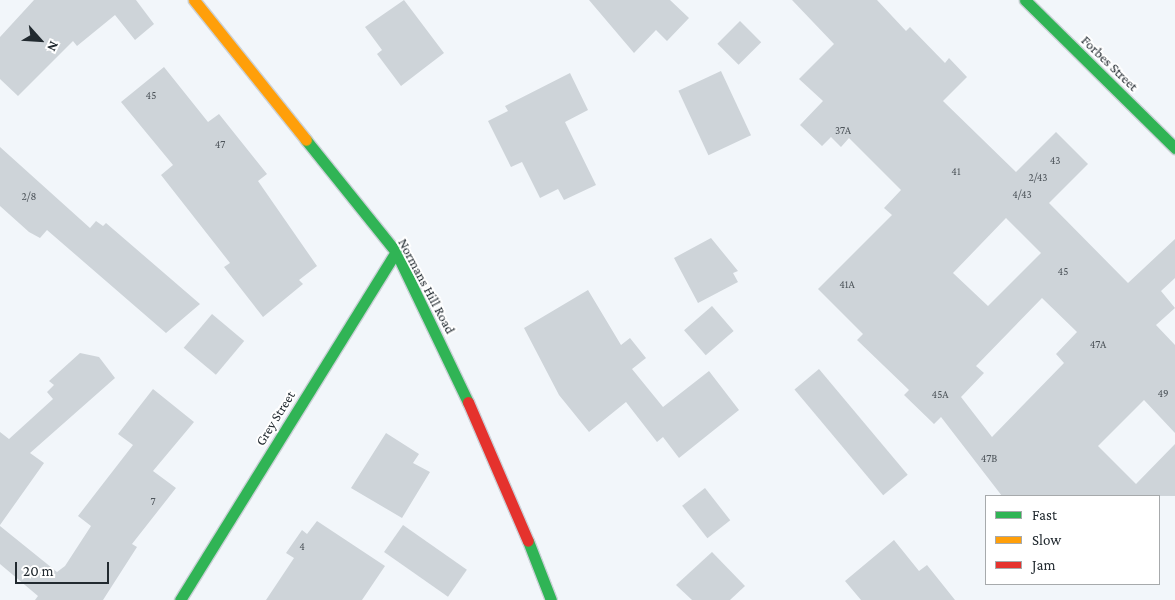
<!DOCTYPE html>
<style>
body{margin:0}
#map{position:relative;width:1175px;height:600px;overflow:hidden;background:#f2f6fa;font-family:"Crimson Pro",serif}
div>[style]{position:absolute}
[style*='--x']{left:calc(var(--x)*1px);top:calc(var(--y)*1px);width:calc(var(--w)*1px);rotate:calc(var(--a)*1deg)}
.building>*{inset:0;background:#ced4d9;transform-origin:0 0}
.roads{filter:drop-shadow(1px 0 #cbd1d7) drop-shadow(-1px 0 #cbd1d7) drop-shadow(0 1px #cbd1d7) drop-shadow(0 -1px #cbd1d7)}
.fast>*{height:11px;margin:-5.5px;padding:0 5.5px;transform-origin:5.5px;border-radius:5.5px;background:#30b455}
.slow>*{height:11px;margin:-5.5px;padding:0 5.5px;transform-origin:5.5px;border-radius:5.5px;background:#ff9f0a}
.jam>*{height:11px;margin:-5.5px;padding:0 5.5px;transform-origin:5.5px;border-radius:5.5px;background:#e5322d}
span{translate:-50% -50%;white-space:nowrap;text-align:center;line-height:1.15;-webkit-text-stroke:4px #fff;paint-order:stroke}
.number-label{font-size:11px;color:#4d545a}
.number-label span{-webkit-text-stroke-width:0}
.street-label{font-size:14px;color:#222a30}
.legend{position:absolute;left:985px;top:495px;width:175px;height:90px;box-sizing:border-box;background:#fff;border:1px solid #a7aaac;margin:0;padding:6px 9px;list-style:none;font-size:15px;color:#222a30}
.legend li{display:flex;align-items:center;gap:10px;height:25px}
.legend b{width:25px;border:1px solid #a7aaac}
.north{position:absolute;left:15px;top:15px;width:50px;height:50px;-webkit-text-stroke:4px #fff;paint-order:stroke;rotate:116deg;font-size:14px;font-weight:700;line-height:20px;text-align:center;color:#222a30}
.north::after{content:'';display:block;margin:auto;width:18px;height:22px;background:#222a30;clip-path:polygon(50% 0,100% 100%,50% 72%,0 100%)}
.scale{position:absolute;left:15px;top:562px;width:94px;height:22px;box-sizing:border-box;border:2px solid #222a30;border-top:0;padding-left:6px;font-size:15px;line-height:18px;white-space:nowrap;color:#222a30;-webkit-text-stroke:4px #fff;paint-order:stroke}
</style>
<div id="map">
<div class="building">
<div style="clip-path:polygon(34px 0,136px 0,154px 24px,135px 40px,115px 15px,77px 46px,73px 41px,18px 96px,0 79px,0 37px)"></div>
<div style="clip-path:polygon(404px 0,444px 53px,401px 86px,377px 54px,382px 50px,365px 27px)"></div>
<div style="clip-path:polygon(589px 0,670px 0,689px 18px,667px 41px,656px 30px,634px 53px)"></div>
<div style="clip-path:polygon(evenodd,792px 0,877px 0,906px 31px,910px 27px,945px 63px,949px 58px,967px 77px,943px 101px,1016px 172px,1056px 132px,1088px 164px,1049px 203px,1128px 283px,1175px 239px,1175px 278px,1161px 291px,1175px 308px,1156px 325px,1175px 345px,1175px 433px,1144px 400px,1098px 446px,1136px 484px,1175px 444px,1175px 496px,1002px 496px,941px 417px,934px 424px,904px 395px,909px 390px,857px 340px,863px 334px,818px 289px,892px 215px,884px 208px,901px 190px,849px 138px,841px 147px,831px 137px,822px 146px,800px 125px,823px 101px,799px 79px,834px 44px,792px 0,1006px 218px,1041px 253px,988px 306px,953px 273px,1006px 218px,792px 0,1042px 298px,1077px 332px,1056px 354px,1064px 363px,992px 437px,961px 397px,984px 373px,976px 366px,1042px 298px)"></div>
<div style="left:740px;top:21px;width:30px;height:32px;rotate:45deg"></div>
<div style="clip-path:polygon(164px 67px,208px 122px,219px 114px,267px 174px,258px 181px,317px 266px,299px 280px,303px 284px,263px 317px,224px 267px,230px 263px,161px 175px,173px 165px,121px 102px)"></div>
<div style="left:721px;top:71px;width:71px;height:47px;rotate:65deg"></div>
<div style="clip-path:polygon(570px 73px,588px 110px,565px 122px,596px 185px,564px 200px,558px 189px,540px 198px,522px 162px,511px 167px,488px 121px,508px 111px,505px 106px)"></div>
<div style="clip-path:polygon(0 147px,90px 228px,96px 221px,103px 226px,106px 223px,200px 304px,166px 333px,47px 230px,40px 238px,29px 232px,0 206px)"></div>
<div style="clip-path:polygon(711px 238px,738px 271px,733px 273px,738px 282px,698px 303px,674px 258px)"></div>
<div style="clip-path:polygon(588px 290px,621px 345px,630px 338px,646px 358px,632px 369px,663px 407px,709px 371px,739px 410px,679px 458px,663px 437px,657px 442px,626px 402px,589px 432px,559px 395px,524px 328px)"></div>
<div style="left:712px;top:306px;width:33px;height:37px;rotate:49deg"></div>
<div style="left:212px;top:314px;width:42px;height:44px;rotate:40deg"></div>
<div style="clip-path:polygon(80px 353px,99px 357px,115px 378px,30px 453px,44px 463px,0 525px,0 432px,9px 439px,53px 399px,47px 392px,54px 385px,49px 381px)"></div>
<div style="left:819px;top:369px;width:138px;height:32px;rotate:50deg"></div>
<div style="clip-path:polygon(153px 389px,194px 422px,153px 471px,176px 488px,132px 544px,137px 547px,103px 600px,35px 600px,38px 596px,0 564px,0 526px,57px 572px,65px 566px,91px 526px,78px 516px,133px 445px,118px 434px)"></div>
<div style="clip-path:polygon(386px 433px,419px 454px,413px 463px,430px 472px,402px 518px,351px 488px)"></div>
<div style="left:705px;top:488px;width:41px;height:29px;rotate:52deg"></div>
<div style="clip-path:polygon(317px 521px,385px 566px,362px 600px,266px 600px,294px 558px,286px 553px,302px 530px,307px 534px)"></div>
<div style="left:403px;top:525px;width:78px;height:33px;rotate:35deg"></div>
<div style="clip-path:polygon(894px 540px,919px 571px,927px 565px,955px 600px,861px 600px,845px 581px)"></div>
<div style="clip-path:polygon(712px 552px,745px 586px,730px 600px,692px 600px,676px 585px)"></div>
</div>
<div class="roads">
<div class="fast">
<div style="--x:1025;--y:0;--w:211;--a:44.6"></div>
<div style="--x:306;--y:140;--w:144;--a:51.2"></div>
<div style="--x:396;--y:252;--w:166;--a:64.4"></div>
<div style="--x:528;--y:541;--w:63;--a:68.7"></div>
<div style="--x:180;--y:600;--w:410;--a:-58.2"></div>
</div>
<div class="slow">
<div style="--x:194;--y:0;--w:179;--a:51.3"></div>
</div>
<div class="jam">
<div style="--x:468;--y:402;--w:151;--a:66.7"></div>
</div>
</div>
<div class="number-label">
<span style="left:151px;top:95px">45</span>
<span style="left:843px;top:130px">37A</span>
<span style="left:220px;top:144px">47</span>
<span style="left:1055px;top:160px">43</span>
<span style="left:956px;top:171px">41</span>
<span style="left:1038px;top:177px">2/43</span>
<span style="left:1022px;top:194px">4/43</span>
<span style="left:29px;top:196px">2/8</span>
<span style="left:1063px;top:271px">45</span>
<span style="left:847px;top:284px">41A</span>
<span style="left:1098px;top:344px">47A</span>
<span style="left:1163px;top:393px">49</span>
<span style="left:940px;top:394px">45A</span>
<span style="left:989px;top:458px">47B</span>
<span style="left:153px;top:501px">7</span>
<span style="left:302px;top:546px">4</span>
</div>
<div class="street-label">
<span style="left:1110px;top:63px;rotate:44deg">Forbes Street</span>
<span style="left:427px;top:286px;rotate:62deg">Normans Hill Road</span>
<span style="left:275px;top:418px;rotate:-58deg">Grey Street</span>
</div>
<ul class="legend">
<li><b style="height:6px;background:#30b455"></b>Fast</li>
<li><b style="height:6px;background:#ff9f0a"></b>Slow</li>
<li><b style="height:6px;background:#e5322d"></b>Jam</li>
</ul>
<div class="north">N</div>
<div class="scale">20 m</div>
</div>
